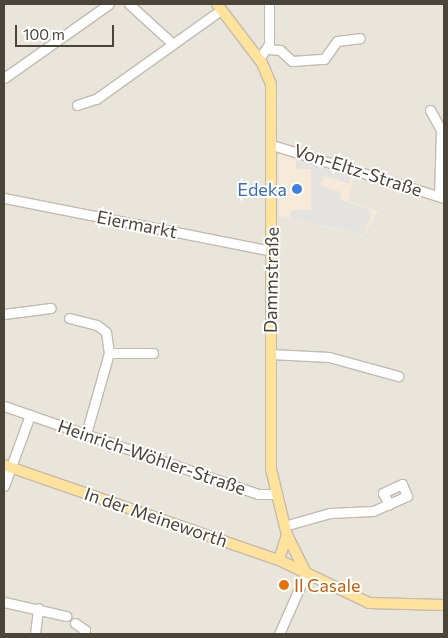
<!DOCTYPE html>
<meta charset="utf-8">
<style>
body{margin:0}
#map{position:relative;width:448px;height:638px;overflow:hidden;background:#f6f3ec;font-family:Commissioner,sans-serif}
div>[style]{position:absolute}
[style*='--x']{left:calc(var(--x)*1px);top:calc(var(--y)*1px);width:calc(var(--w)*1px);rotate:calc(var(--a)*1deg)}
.residential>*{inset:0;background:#eae5da;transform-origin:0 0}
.commercial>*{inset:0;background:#f7ead8}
.parking>*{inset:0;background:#e5e3e0}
.roads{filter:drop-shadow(1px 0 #c2bbae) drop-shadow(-1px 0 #c2bbae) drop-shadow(0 1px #c2bbae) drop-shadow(0 -1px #c2bbae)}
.minor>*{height:9px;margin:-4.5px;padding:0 4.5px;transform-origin:4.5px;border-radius:4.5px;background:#fff}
.major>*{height:10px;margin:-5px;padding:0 5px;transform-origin:5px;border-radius:5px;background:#ffe39c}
.dots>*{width:14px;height:14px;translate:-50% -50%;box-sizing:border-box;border:2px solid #fff;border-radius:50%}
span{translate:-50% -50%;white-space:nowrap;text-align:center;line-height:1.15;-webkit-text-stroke:4px #fff;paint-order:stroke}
.street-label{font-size:18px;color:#4b4439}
.shop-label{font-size:18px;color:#366cbe}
.right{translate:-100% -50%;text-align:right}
.food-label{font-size:18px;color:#c56008}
.left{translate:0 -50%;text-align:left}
.frame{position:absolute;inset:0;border:5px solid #4b4439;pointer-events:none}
.scale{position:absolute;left:15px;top:25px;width:99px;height:22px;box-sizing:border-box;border:2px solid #4b4439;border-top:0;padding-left:6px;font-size:15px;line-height:18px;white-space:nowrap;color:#4b4439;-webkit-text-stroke:4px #fff;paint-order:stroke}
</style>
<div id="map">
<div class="residential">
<div style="left:4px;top:4px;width:440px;height:630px"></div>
</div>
<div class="commercial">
<div style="clip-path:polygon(279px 153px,354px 176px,348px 201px,378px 211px,363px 236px,279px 216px)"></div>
</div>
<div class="parking">
<div style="clip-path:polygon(296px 158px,352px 175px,349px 184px,324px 176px,321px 186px,341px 192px,341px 200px,368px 209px,371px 217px,363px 235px,290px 218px,290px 210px,311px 210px,311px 169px,296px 169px)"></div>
</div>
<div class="roads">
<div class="minor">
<div style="--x:129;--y:4;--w:59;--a:42.3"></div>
<div style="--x:268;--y:49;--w:12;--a:5"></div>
<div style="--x:280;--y:50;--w:16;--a:43"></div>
<div style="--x:292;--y:61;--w:32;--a:-4"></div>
<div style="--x:324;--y:59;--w:22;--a:-54"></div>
<div style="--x:337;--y:41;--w:23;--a:-7"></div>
<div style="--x:259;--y:59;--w:18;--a:-56"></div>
<div style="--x:269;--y:44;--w:40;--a:-90"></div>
<div style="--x:4;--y:78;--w:128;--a:-35.2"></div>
<div style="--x:77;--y:105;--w:20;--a:-18"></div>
<div style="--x:96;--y:99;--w:153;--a:-35.5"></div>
<div style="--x:430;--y:110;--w:23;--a:61"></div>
<div style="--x:441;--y:130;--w:66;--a:91.7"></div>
<div style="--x:272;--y:145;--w:180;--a:17.1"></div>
<div style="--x:4;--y:198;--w:272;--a:11.2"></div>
<div style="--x:4;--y:314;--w:47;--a:-7.3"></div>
<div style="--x:69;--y:318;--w:29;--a:14"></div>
<div style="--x:97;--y:325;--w:11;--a:38"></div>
<div style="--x:106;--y:332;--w:21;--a:82"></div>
<div style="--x:109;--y:353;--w:84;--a:105.9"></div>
<div style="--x:109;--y:353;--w:44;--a:0"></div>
<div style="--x:271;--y:354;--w:58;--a:3"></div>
<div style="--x:329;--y:357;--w:72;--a:15.4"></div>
<div style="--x:4;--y:406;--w:269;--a:19.1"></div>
<div style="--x:258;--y:494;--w:17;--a:0"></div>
<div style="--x:4;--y:486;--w:76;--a:-69.9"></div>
<div style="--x:284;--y:526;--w:48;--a:-15.8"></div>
<div style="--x:330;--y:513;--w:43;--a:-2.7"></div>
<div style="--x:373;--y:511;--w:17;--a:-24"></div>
<div style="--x:389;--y:504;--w:20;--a:-24"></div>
<div style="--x:407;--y:496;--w:13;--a:-113"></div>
<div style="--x:402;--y:484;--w:21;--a:155"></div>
<div style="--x:383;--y:493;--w:13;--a:61"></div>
<div style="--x:4;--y:602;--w:64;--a:12.7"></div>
<div style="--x:75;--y:623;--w:12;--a:35"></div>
<div style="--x:85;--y:630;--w:4;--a:117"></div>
<div style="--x:35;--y:634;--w:26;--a:-83"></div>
<div style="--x:279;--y:634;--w:67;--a:-66.1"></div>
</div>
<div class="major">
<div style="--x:217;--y:4;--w:74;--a:52.7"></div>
<div style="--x:262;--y:63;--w:23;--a:67"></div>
<div style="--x:271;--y:84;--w:385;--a:90"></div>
<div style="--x:271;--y:469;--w:68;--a:76.4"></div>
<div style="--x:287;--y:535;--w:26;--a:108"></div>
<div style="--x:4;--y:465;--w:291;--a:19.1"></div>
<div style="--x:279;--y:560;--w:100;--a:25.5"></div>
<div style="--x:369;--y:603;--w:75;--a:1.5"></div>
<div style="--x:287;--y:535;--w:42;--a:63.4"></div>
</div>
</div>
<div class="dots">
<div style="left:297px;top:189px;background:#3f7fe0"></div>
<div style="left:284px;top:585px;background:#e8710a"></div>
</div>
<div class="street-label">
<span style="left:358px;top:170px;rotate:18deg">Von-Eltz-Straße</span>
<span style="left:137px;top:224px;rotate:11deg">Eiermarkt</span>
<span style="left:271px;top:280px;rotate:-89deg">Dammstraße</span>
<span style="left:152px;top:457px;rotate:19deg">Heinrich-Wöhler-Straße</span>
<span style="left:156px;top:517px;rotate:19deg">In der Meineworth</span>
</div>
<div class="shop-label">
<span class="right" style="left:287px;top:189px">Edeka</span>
</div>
<div class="food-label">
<span class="left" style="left:294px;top:585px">Il Casale</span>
</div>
<div class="frame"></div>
<div class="scale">100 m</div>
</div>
